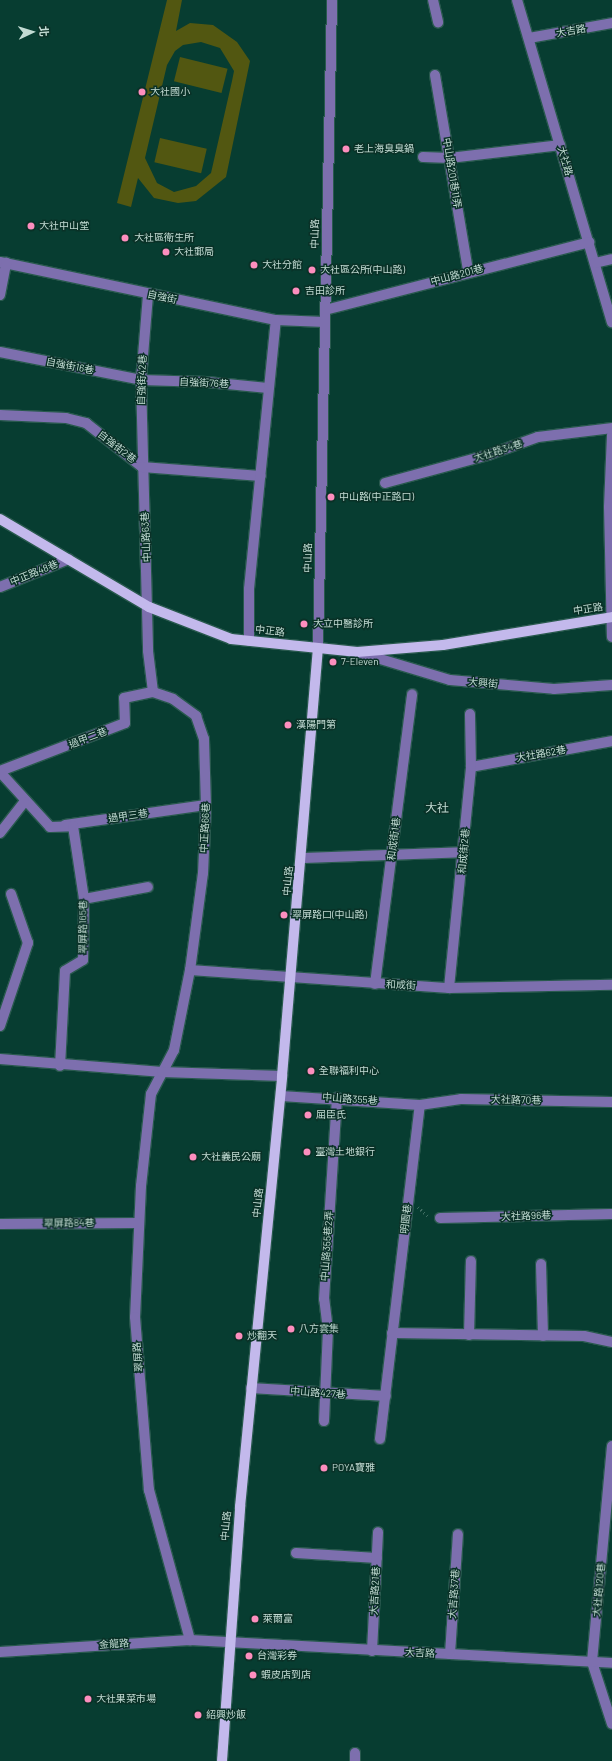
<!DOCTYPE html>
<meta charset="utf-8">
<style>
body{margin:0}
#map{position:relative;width:612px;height:1761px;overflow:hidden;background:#073d31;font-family:Barlow,"Noto Sans TC",sans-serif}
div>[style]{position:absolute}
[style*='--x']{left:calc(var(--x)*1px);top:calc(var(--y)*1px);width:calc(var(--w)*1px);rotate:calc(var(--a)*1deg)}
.green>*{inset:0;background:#525711;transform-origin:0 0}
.path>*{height:2.5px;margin-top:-1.25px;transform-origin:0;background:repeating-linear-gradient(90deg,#406d62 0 1px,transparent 0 4px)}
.roads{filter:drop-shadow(1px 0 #29594e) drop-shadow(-1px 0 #29594e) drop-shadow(0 1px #29594e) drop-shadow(0 -1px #29594e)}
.minor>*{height:10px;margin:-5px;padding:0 5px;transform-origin:5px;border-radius:5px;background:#7d6fae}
.major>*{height:10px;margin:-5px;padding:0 5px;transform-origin:5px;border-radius:5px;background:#c3b9ec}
.dots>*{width:11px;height:11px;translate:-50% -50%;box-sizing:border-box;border:2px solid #0a3127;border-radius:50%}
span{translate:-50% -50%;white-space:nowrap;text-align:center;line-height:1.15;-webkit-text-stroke:3px #0a3127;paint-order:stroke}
.street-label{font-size:10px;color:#c2dbd3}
.poi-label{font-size:10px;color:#c2dbd3}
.left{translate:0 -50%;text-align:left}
.quarter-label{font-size:12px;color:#c2dbd3}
.north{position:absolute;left:12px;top:12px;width:40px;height:40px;-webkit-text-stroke:3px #0a3127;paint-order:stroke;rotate:86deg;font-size:11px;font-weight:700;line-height:16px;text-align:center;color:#c2dbd3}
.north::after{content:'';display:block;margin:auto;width:14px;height:18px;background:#c2dbd3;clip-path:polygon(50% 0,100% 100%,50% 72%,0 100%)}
</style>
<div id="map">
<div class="green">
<div style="clip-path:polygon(evenodd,167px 0,182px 0,176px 31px,190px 23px,213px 25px,237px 42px,250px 61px,226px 177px,196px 201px,178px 203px,154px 198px,138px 178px,131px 207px,117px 203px,167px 0,201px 42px,220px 48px,234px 71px,232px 81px,211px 173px,196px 186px,174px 192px,157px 183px,145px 158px,167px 65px,175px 51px,183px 45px,201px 42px)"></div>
<div style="left:180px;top:57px;width:49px;height:25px;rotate:14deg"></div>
<div style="left:160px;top:138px;width:48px;height:25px;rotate:13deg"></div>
</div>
<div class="path">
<div style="--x:418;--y:1207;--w:15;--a:42"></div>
</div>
<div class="roads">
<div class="minor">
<div style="--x:433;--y:0;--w:23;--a:77"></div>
<div style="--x:517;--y:0;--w:336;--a:73.6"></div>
<div style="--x:529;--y:38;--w:84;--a:-10.2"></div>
<div style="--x:435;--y:75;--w:199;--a:80.4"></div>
<div style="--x:423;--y:157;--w:27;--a:2"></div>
<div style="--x:450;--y:158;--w:111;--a:-6.7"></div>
<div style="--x:0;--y:262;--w:282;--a:11.9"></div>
<div style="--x:276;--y:320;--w:49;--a:2.3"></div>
<div style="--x:595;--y:263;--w:17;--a:-13"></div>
<div style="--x:0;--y:295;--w:33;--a:-79"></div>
<div style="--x:148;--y:295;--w:85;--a:94.7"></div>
<div style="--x:141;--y:380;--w:271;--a:88.5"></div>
<div style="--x:148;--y:651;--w:41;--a:83"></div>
<div style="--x:153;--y:692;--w:21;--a:19"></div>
<div style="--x:173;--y:699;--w:29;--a:36"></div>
<div style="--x:196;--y:716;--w:24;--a:71"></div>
<div style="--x:204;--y:739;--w:66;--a:88.3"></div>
<div style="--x:206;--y:805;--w:68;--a:92.5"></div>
<div style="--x:203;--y:873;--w:98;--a:97.6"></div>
<div style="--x:190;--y:970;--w:82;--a:101.3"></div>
<div style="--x:174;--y:1050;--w:50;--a:117.6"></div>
<div style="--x:151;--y:1094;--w:93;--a:96.2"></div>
<div style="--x:141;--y:1186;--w:131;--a:92.6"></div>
<div style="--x:135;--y:1317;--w:174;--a:85.4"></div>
<div style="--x:149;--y:1490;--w:156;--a:74.7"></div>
<div style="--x:325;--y:310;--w:273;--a:-14.4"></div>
<div style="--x:0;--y:352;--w:144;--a:11.2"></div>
<div style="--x:141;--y:380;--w:66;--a:1.7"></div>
<div style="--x:207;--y:382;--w:61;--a:5.6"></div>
<div style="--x:0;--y:415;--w:66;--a:2.6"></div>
<div style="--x:66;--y:418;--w:21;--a:14"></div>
<div style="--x:86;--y:423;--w:71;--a:38.2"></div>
<div style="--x:142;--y:467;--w:119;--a:4.3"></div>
<div style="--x:612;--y:435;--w:72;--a:92.4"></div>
<div style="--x:609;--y:507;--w:130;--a:88.7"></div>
<div style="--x:385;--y:483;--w:107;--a:-15.2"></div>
<div style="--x:488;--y:455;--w:53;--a:-19.8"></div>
<div style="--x:538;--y:437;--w:75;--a:-6.9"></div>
<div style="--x:0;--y:587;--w:74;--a:-22.1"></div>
<div style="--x:249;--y:641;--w:52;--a:-90"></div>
<div style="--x:249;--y:589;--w:270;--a:-84.3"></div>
<div style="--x:318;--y:649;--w:649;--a:-88.76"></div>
<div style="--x:357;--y:652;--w:97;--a:16.8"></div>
<div style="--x:450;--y:680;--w:104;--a:4.9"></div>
<div style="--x:554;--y:689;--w:58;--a:-3.9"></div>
<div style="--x:471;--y:767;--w:143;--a:-10.4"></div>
<div style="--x:0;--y:771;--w:134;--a:-21"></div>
<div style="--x:125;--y:723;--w:25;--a:-92"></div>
<div style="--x:124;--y:698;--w:30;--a:-12"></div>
<div style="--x:0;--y:772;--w:74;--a:47.7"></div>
<div style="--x:65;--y:825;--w:142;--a:-8.1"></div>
<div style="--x:50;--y:827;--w:23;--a:-2"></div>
<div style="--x:73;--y:826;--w:74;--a:81.4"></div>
<div style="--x:84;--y:899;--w:61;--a:90.9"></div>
<div style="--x:83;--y:960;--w:21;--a:149"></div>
<div style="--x:65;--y:971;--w:95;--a:93"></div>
<div style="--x:0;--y:833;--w:39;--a:-52"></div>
<div style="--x:302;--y:858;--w:162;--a:-2.1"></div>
<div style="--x:84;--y:899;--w:65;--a:-10.6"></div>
<div style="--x:190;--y:970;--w:260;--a:4"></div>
<div style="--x:449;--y:988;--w:163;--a:-1.1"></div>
<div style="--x:375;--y:984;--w:292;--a:-82.7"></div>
<div style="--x:449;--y:988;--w:222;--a:-84.3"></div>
<div style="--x:471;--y:767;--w:53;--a:-91.1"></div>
<div style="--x:0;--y:1026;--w:88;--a:-71.4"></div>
<div style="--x:28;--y:943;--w:52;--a:-109.1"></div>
<div style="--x:0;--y:1059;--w:163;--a:4.6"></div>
<div style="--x:162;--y:1072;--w:120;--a:1.9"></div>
<div style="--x:281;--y:1096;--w:139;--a:3.7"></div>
<div style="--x:420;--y:1105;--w:41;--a:-8.3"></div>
<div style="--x:461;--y:1099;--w:151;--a:1.1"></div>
<div style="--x:440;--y:1218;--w:172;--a:-1.3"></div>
<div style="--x:0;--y:1224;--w:139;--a:-0.4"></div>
<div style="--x:541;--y:1264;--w:72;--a:88.4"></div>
<div style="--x:392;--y:1333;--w:192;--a:0.9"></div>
<div style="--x:584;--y:1336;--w:29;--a:12"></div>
<div style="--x:469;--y:1335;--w:74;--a:-88.5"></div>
<div style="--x:251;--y:1388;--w:135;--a:3.4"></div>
<div style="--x:324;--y:1421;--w:91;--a:-87.5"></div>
<div style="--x:328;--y:1330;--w:31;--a:-97"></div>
<div style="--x:324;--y:1299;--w:202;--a:-86.3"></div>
<div style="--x:380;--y:1439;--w:336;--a:-83.2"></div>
<div style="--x:612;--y:1446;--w:217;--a:95.3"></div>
<div style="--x:592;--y:1662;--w:65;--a:72.1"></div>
<div style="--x:296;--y:1553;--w:81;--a:3.5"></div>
<div style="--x:372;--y:1651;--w:119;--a:-87.1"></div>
<div style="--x:0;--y:1652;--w:190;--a:-3.6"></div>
<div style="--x:190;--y:1640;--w:423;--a:3.1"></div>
<div style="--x:450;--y:1654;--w:120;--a:-86.2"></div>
<div style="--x:355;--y:1761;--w:8;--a:-90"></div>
</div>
<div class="major">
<div style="--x:0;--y:519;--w:173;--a:30.6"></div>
<div style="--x:149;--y:607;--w:88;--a:21.3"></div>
<div style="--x:231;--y:639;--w:127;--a:5.9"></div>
<div style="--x:357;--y:652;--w:86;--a:-4.7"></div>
<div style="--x:443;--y:645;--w:171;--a:-9.4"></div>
<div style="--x:222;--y:1761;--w:255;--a:-85.9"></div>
<div style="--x:240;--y:1507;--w:433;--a:-84.4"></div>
<div style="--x:282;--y:1076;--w:429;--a:-85.2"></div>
</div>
</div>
<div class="dots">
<div style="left:142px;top:92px;background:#fd8ebe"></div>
<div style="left:346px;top:149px;background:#fd8ebe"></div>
<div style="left:31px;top:226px;background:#fd8ebe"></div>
<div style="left:125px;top:238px;background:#fd8ebe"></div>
<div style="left:166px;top:252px;background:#fd8ebe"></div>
<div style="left:254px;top:265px;background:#fd8ebe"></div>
<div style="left:312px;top:270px;background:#fd8ebe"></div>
<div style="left:296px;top:291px;background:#fd8ebe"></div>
<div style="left:331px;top:497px;background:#fd8ebe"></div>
<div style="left:304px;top:624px;background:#fd8ebe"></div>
<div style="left:333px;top:662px;background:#fd8ebe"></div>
<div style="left:288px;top:725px;background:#fd8ebe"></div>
<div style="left:284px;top:915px;background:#fd8ebe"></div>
<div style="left:311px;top:1071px;background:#fd8ebe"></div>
<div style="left:308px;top:1115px;background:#fd8ebe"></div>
<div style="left:307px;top:1152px;background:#fd8ebe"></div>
<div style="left:193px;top:1157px;background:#fd8ebe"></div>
<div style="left:291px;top:1329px;background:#fd8ebe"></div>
<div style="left:239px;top:1336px;background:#fd8ebe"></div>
<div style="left:324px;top:1468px;background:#fd8ebe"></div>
<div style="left:255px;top:1619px;background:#fd8ebe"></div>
<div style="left:249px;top:1656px;background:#fd8ebe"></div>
<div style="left:253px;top:1675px;background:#fd8ebe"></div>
<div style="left:88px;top:1699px;background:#fd8ebe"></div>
<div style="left:198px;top:1715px;background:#fd8ebe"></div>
</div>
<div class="street-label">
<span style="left:571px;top:31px;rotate:-10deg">大吉路</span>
<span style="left:565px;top:161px;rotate:74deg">大社路</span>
<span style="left:452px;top:173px;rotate:81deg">中山路201巷11弄</span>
<span style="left:315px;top:234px;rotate:-89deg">中山路</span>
<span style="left:457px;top:275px;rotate:-15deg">中山路201巷</span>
<span style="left:162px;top:297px;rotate:12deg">自強街</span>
<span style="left:70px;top:366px;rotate:11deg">自強街16巷</span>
<span style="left:142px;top:380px;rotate:-88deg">自強街42巷</span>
<span style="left:204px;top:383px;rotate:3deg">自強街76巷</span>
<span style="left:117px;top:447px;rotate:38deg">自強街2巷</span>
<span style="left:498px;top:451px;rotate:-18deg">大社路34巷</span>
<span style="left:146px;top:537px;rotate:-93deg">中山路63巷</span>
<span style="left:308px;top:558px;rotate:-89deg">中山路</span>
<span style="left:34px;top:573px;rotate:-22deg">中正路48巷</span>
<span style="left:588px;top:609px;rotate:-9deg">中正路</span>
<span style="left:270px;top:631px;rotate:7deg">中正路</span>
<span style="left:483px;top:683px;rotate:5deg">大興街</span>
<span style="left:88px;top:738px;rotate:-21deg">過甲二巷</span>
<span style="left:541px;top:754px;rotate:-10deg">大社路62巷</span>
<span style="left:128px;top:816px;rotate:-8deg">過甲三巷</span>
<span style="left:205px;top:828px;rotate:-87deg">中正路66巷</span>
<span style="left:394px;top:839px;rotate:-83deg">和成街1巷</span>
<span style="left:464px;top:851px;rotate:-85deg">和成街2巷</span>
<span style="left:288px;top:881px;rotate:-85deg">中山路</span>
<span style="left:83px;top:927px;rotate:-90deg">翠屏路165巷</span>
<span style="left:401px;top:985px;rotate:3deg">和成街</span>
<span style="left:350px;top:1099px;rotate:4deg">中山路355巷</span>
<span style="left:516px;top:1100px;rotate:1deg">大社路70巷</span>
<span style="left:258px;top:1203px;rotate:-84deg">中山路</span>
<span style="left:526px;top:1216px;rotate:-2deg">大社路96巷</span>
<span style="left:406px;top:1219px;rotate:-83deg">明園巷</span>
<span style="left:69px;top:1223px;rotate:-1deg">翠屏路84巷</span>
<span style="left:327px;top:1246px;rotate:-86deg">中山路355巷2弄</span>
<span style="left:138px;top:1357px;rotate:-95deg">翠屏路</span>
<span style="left:318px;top:1393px;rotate:4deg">中山路427巷</span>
<span style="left:226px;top:1526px;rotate:-85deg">中山路</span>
<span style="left:599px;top:1590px;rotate:-85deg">大社路120巷</span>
<span style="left:375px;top:1591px;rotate:-87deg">大吉路21巷</span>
<span style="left:454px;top:1594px;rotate:-86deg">大吉路37巷</span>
<span style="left:114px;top:1644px;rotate:-4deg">金龍路</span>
<span style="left:420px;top:1653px;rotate:3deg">大吉路</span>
</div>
<div class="poi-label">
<span class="left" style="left:150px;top:92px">大社國小</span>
<span class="left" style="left:354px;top:149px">老上海臭臭鍋</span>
<span class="left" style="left:39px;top:226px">大社中山堂</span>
<span class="left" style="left:134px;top:238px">大社區衛生所</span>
<span class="left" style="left:174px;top:252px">大社郵局</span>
<span class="left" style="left:262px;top:265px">大社分館</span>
<span class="left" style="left:320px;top:270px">大社區公所(中山路)</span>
<span class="left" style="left:305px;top:291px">吉田診所</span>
<span class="left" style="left:339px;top:497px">中山路(中正路口)</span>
<span class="left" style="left:313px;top:624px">大立中醫診所</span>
<span class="left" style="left:341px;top:662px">7-Eleven</span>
<span class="left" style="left:296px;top:725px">漢陽門第</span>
<span class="left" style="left:292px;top:915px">翠屏路口(中山路)</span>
<span class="left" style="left:319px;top:1071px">全聯福利中心</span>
<span class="left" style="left:316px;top:1115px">屈臣氏</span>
<span class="left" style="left:315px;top:1152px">臺灣土地銀行</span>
<span class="left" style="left:201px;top:1157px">大社義民公廟</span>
<span class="left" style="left:299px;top:1329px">八方雲集</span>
<span class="left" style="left:247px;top:1336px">炒翻天</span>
<span class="left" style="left:332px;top:1468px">POYA寶雅</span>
<span class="left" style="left:263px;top:1619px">萊爾富</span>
<span class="left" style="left:257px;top:1656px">台灣彩券</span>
<span class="left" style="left:261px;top:1675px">蝦皮店到店</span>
<span class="left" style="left:96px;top:1699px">大社果菜市場</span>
<span class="left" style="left:206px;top:1715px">紹興炒飯</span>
</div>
<div class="quarter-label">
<span style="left:437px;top:808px">大社</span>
</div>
<div class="north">北</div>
</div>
